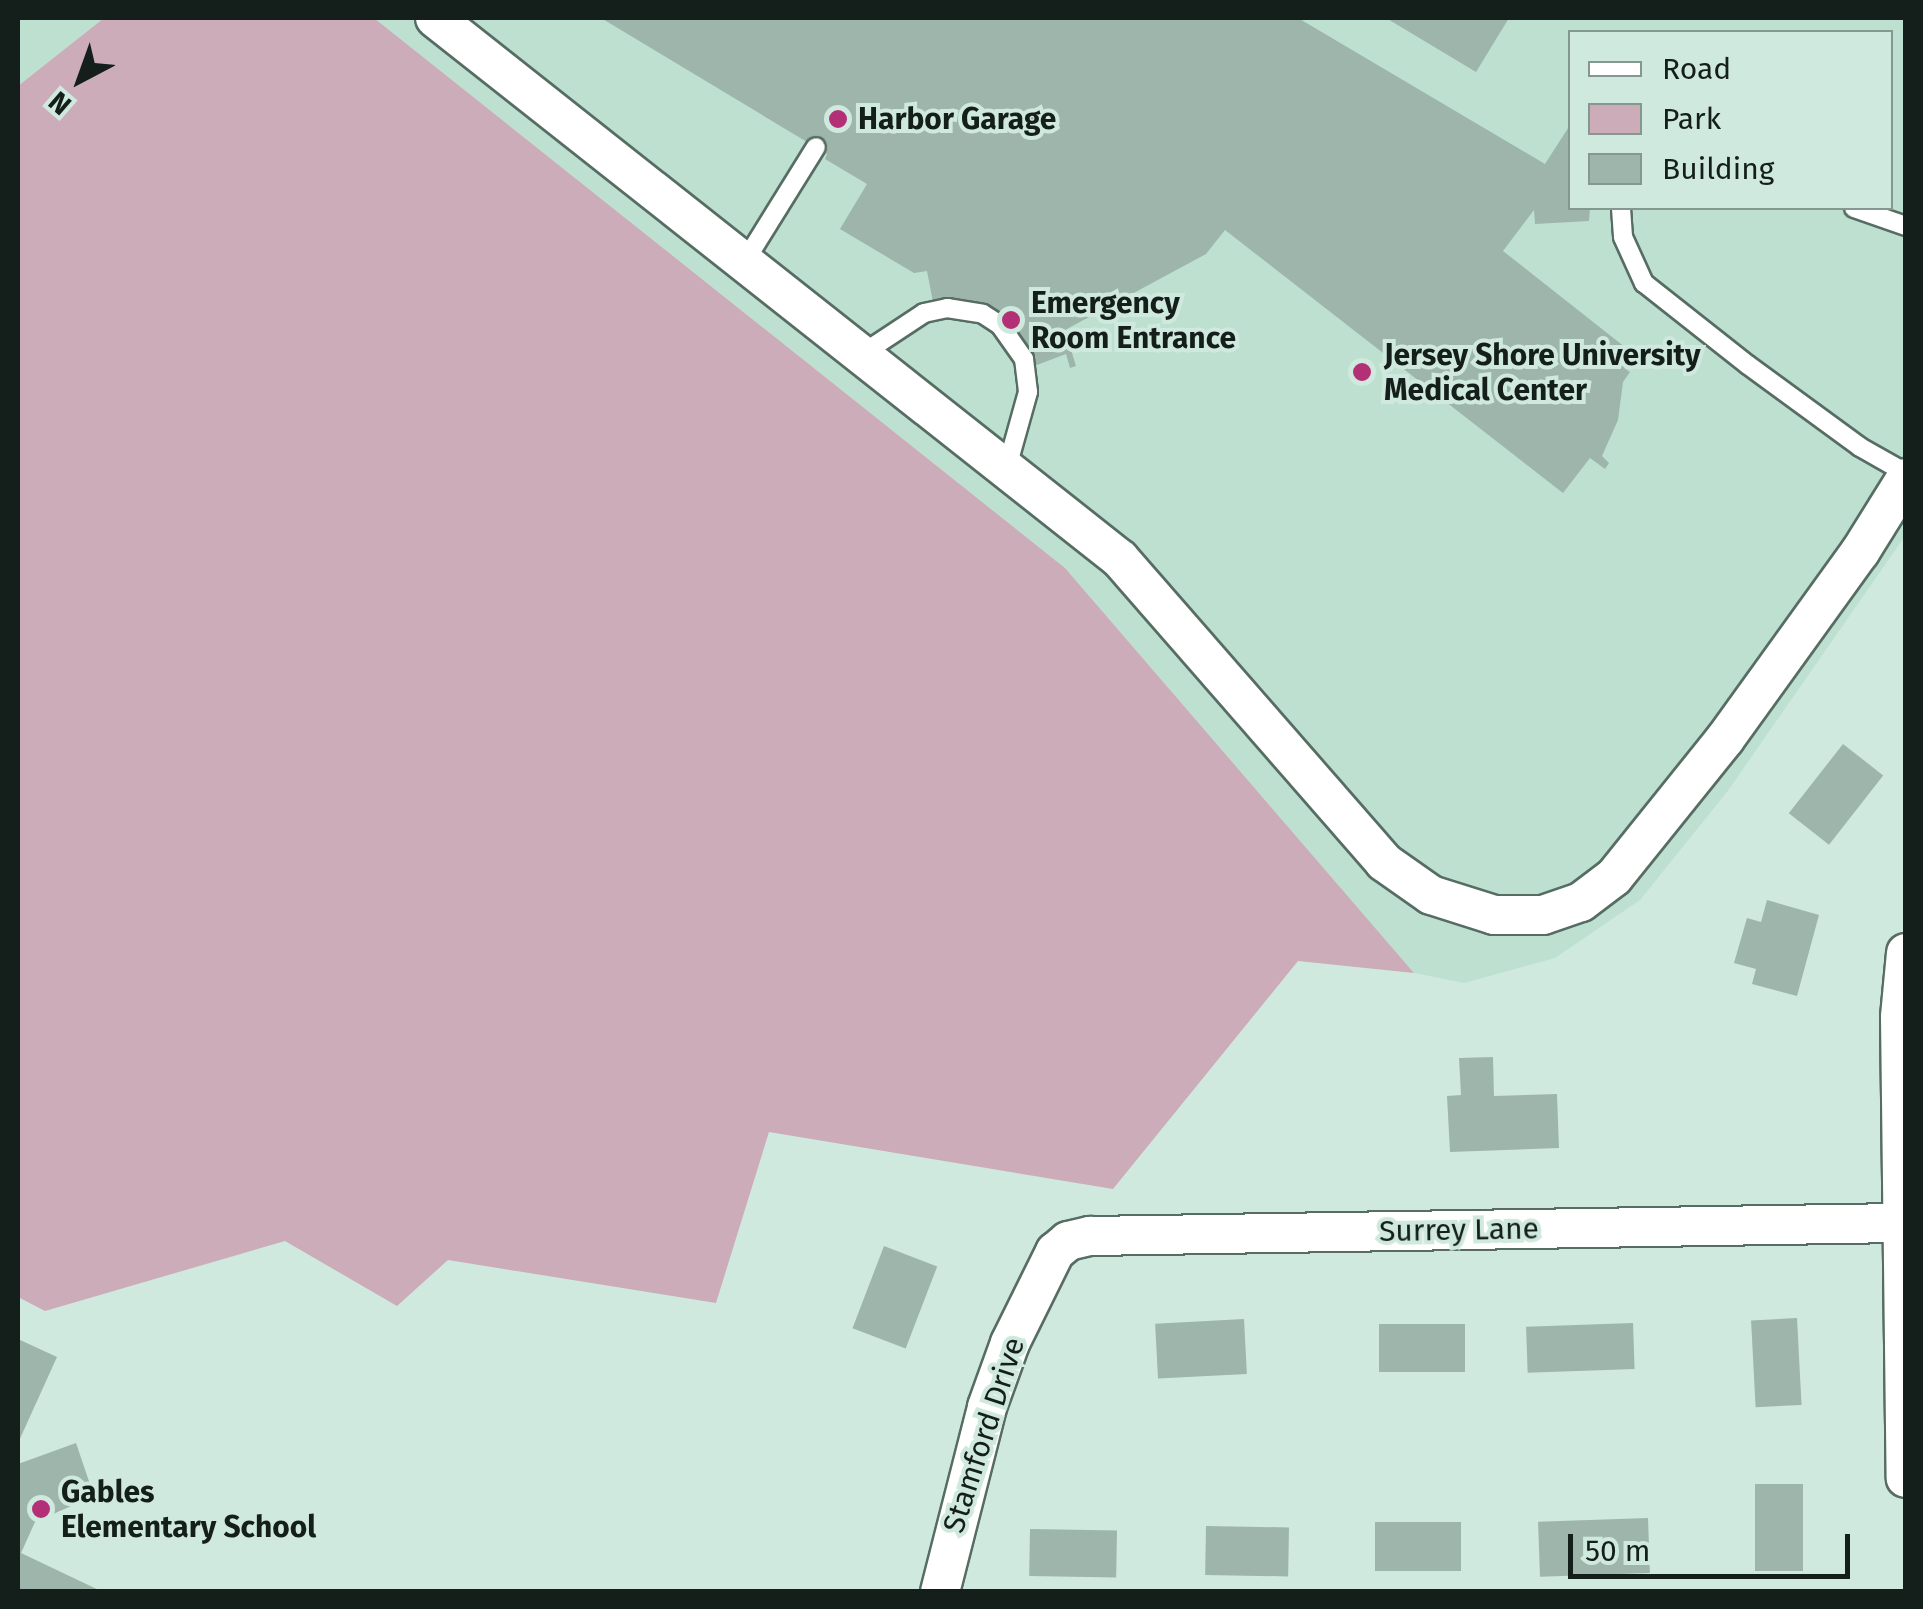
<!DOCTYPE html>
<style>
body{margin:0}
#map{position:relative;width:1923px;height:1609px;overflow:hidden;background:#d0e9de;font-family:"Fira Sans",sans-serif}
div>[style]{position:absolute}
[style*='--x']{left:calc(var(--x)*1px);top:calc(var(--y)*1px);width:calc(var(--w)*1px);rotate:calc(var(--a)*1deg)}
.built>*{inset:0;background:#bee0d1}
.green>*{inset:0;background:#ccacb9}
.building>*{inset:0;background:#9db5aa;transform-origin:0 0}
.roads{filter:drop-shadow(2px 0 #576d64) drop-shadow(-2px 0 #576d64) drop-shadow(0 2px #576d64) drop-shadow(0 -2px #576d64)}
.lane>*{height:18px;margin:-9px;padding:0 9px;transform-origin:9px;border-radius:9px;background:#fff}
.street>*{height:38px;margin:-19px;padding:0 19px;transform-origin:19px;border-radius:19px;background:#fff}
.dots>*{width:28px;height:28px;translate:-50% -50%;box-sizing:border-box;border:5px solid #d0e9de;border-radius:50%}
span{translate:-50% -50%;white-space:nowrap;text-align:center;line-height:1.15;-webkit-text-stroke:8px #d0e9de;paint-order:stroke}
.poi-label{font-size:30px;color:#141e1a;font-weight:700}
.left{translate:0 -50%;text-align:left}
.street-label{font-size:30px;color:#141e1a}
.frame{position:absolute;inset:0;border:20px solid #141e1a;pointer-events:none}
.legend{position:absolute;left:1568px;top:30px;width:325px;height:180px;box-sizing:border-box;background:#d0e9de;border:2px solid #859890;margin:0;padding:12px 18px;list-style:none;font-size:30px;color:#141e1a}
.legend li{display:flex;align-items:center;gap:20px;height:50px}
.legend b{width:50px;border:2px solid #859890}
.north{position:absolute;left:30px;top:30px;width:100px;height:100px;-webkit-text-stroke:8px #d0e9de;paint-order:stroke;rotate:221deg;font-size:28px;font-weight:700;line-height:40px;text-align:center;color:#141e1a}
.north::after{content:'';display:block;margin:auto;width:35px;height:45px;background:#141e1a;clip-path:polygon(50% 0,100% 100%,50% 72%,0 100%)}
.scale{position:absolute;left:1568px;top:1534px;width:282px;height:45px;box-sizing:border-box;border:5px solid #141e1a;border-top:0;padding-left:12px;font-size:30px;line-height:35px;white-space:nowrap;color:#141e1a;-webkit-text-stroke:8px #d0e9de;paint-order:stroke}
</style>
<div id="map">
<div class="built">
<div style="clip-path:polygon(18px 18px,104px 18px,18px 86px)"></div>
<div style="clip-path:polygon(evenodd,374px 18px,1905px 18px,1905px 536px,1727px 792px,1640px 900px,1555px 958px,1464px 983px,1414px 973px,1065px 568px,374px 18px,1570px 32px,1890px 32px,1890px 208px,1570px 208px,1570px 32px)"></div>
</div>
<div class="green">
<div style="clip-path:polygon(104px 18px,374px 18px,1065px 568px,1414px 973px,1298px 961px,1113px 1189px,769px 1132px,716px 1303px,448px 1260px,397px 1306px,285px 1241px,45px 1311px,18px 1297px,18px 86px)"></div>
</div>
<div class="building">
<div style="clip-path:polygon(601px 18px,1298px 18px,1545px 164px,1570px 125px,1570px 208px,1590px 208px,1589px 221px,1535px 224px,1534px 210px,1503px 251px,1635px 355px,1624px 368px,1630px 372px,1623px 382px,1618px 420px,1602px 456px,1609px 463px,1605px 469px,1590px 458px,1563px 493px,1225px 230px,1206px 254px,1065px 330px,1076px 366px,1070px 368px,1066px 354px,1021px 371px,995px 331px,978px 322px,936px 318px,927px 271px,914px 273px,840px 229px,867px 184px,825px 159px,827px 154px)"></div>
<div style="clip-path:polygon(1386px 18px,1509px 18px,1476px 72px)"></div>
<div style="left:1843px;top:744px;width:51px;height:88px;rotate:38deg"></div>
<div style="clip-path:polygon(1767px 900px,1819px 915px,1797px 996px,1752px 984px,1756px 969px,1734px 963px,1747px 918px,1761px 922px)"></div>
<div style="clip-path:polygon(1493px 1057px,1494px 1096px,1557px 1094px,1559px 1148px,1450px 1152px,1447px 1096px,1461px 1095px,1459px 1058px)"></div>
<div style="left:884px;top:1246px;width:57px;height:88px;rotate:21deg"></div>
<div style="left:1797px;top:1318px;width:87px;height:46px;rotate:87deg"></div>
<div style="left:1244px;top:1319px;width:55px;height:89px;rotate:87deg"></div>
<div style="left:1633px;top:1323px;width:46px;height:107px;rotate:88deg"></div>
<div style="left:1379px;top:1324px;width:86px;height:48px"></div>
<div style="clip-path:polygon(18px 1339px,57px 1357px,18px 1443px)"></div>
<div style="clip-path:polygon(76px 1443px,94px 1496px,35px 1522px,21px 1553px,103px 1592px,18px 1592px,18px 1464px)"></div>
<div style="left:1803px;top:1484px;width:87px;height:48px;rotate:90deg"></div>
<div style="left:1648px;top:1518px;width:55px;height:110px;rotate:88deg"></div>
<div style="left:1461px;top:1522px;width:49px;height:86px;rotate:90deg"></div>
<div style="left:1206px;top:1526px;width:83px;height:49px;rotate:1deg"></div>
<div style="left:1030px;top:1529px;width:87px;height:47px;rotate:1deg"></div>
</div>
<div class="roads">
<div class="lane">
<div style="--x:1621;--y:208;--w:29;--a:86"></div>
<div style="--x:1623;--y:237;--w:51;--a:65.5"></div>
<div style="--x:1644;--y:283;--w:132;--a:38.3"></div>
<div style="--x:1748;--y:365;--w:139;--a:36.2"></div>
<div style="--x:1860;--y:447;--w:53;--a:29.5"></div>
<div style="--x:1854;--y:208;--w:55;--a:19.1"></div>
<div style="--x:745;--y:261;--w:134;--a:-58.1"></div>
<div style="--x:862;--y:354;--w:74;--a:-33.5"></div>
<div style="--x:924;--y:313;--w:24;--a:-12"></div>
<div style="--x:947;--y:308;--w:36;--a:9"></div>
<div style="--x:983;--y:314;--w:20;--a:33"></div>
<div style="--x:1000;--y:325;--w:42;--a:54.8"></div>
<div style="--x:1024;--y:359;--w:33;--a:83"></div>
<div style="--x:1028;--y:392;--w:78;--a:105.6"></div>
</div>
<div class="street">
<div style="--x:435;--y:18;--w:873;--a:38.3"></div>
<div style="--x:1120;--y:559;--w:402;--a:48.9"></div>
<div style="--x:1384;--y:862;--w:57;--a:35.1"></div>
<div style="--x:1431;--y:895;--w:66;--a:17.6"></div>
<div style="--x:1494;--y:915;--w:49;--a:0"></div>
<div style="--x:1543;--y:915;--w:40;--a:-18.9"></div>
<div style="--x:1581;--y:902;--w:41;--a:-37.1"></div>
<div style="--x:1614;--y:877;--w:177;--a:-51.2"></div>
<div style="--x:1725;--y:739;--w:231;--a:-54.2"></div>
<div style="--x:1860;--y:552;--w:87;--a:-58.1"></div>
<div style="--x:1906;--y:953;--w:64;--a:95.4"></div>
<div style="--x:1900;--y:1017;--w:461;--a:89.3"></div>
<div style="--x:940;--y:1592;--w:191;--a:-75.7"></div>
<div style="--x:987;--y:1407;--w:68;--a:-70.2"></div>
<div style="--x:1010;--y:1343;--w:102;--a:-63.7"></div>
<div style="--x:1055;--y:1252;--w:17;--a:-40"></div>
<div style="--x:1068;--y:1241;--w:23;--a:-13"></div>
<div style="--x:1090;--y:1236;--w:812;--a:-0.92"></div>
</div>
</div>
<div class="dots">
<div style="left:838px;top:119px;background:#b43076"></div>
<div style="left:1011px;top:320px;background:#b43076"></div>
<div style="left:1362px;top:372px;background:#b43076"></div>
<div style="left:41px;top:1509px;background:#b43076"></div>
</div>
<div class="poi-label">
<span class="left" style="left:858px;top:119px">Harbor Garage</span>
<span class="left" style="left:1031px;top:320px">Emergency<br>Room Entrance</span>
<span class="left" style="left:1384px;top:372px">Jersey Shore University<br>Medical Center</span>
<span class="left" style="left:61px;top:1509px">Gables<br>Elementary School</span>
</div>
<div class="street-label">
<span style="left:1459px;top:1230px;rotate:-1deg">Surrey Lane</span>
<span style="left:984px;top:1435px;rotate:-72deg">Stamford Drive</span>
</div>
<div class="frame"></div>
<ul class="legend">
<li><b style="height:12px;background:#fff"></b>Road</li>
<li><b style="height:28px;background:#ccacb9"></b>Park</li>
<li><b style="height:28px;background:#9db5aa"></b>Building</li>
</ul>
<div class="north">N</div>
<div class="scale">50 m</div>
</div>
